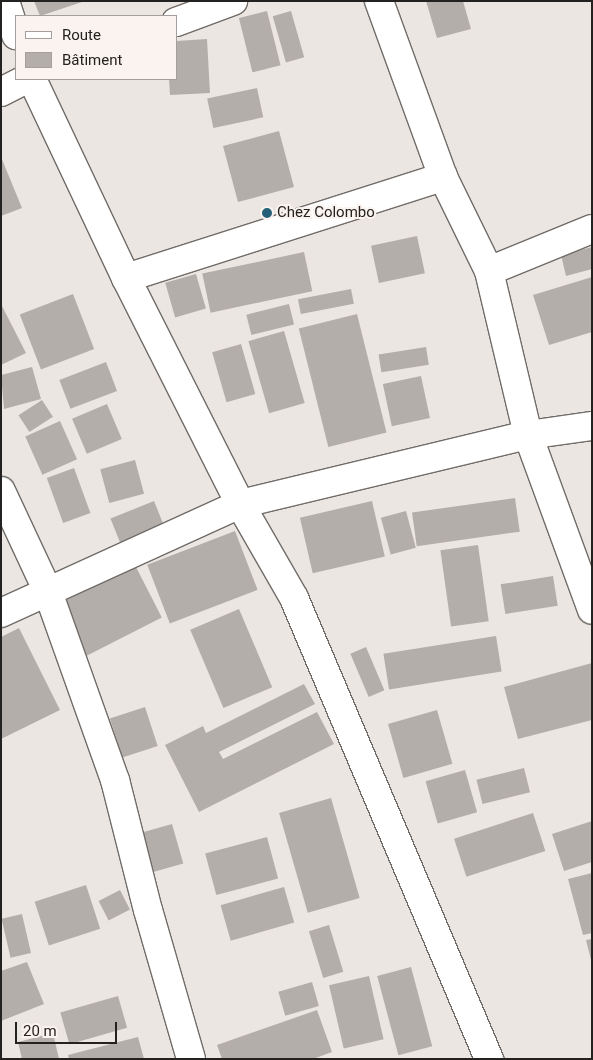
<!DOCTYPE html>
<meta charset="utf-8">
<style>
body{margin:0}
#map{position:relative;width:593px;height:1060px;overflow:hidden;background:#ece6e2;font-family:Roboto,sans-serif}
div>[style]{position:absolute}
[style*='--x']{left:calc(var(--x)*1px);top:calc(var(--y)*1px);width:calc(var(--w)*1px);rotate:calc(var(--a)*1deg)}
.building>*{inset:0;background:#b4aeaa;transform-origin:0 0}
.roads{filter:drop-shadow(1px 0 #716c68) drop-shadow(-1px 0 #716c68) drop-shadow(0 1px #716c68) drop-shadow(0 -1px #716c68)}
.street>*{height:28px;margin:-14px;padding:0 14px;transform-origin:14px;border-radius:14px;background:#fff}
.dots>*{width:14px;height:14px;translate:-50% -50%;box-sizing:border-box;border:2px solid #faf3ef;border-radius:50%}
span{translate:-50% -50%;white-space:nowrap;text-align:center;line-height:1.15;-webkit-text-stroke:4px #faf3ef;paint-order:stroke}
.poi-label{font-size:15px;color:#242221}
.left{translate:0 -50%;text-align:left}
.frame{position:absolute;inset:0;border:2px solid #242221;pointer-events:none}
.legend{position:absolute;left:15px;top:15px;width:162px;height:65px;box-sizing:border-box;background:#faf3ef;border:1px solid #a49f9d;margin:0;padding:6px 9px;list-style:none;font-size:15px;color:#242221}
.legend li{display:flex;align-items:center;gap:10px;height:25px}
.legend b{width:25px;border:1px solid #a49f9d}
.scale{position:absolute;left:15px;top:1022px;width:102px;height:22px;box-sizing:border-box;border:2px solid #242221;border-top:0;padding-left:6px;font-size:15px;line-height:18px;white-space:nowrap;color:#242221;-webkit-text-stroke:4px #faf3ef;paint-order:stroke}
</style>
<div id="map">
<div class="building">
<div style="clip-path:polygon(34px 1px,85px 1px,40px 16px)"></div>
<div style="clip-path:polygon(426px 1px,463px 1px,471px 29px,437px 38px)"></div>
<div style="left:267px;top:11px;width:56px;height:29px;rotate:76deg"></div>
<div style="left:291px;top:11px;width:48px;height:19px;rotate:74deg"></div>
<div style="clip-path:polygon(207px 39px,210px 93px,170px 95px,169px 79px,176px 79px,176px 41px)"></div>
<div style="left:257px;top:88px;width:30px;height:51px;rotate:78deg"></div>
<div style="left:279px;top:131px;width:58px;height:58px;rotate:75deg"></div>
<div style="clip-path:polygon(1px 157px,22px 208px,1px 216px)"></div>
<div style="left:417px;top:236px;width:38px;height:47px;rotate:78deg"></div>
<div style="clip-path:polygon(592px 247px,592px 269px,566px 276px,561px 255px)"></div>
<div style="left:304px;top:252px;width:40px;height:104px;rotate:78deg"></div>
<div style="left:196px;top:274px;width:36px;height:32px;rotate:74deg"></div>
<div style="clip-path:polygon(592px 277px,592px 332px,549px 345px,533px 295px)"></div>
<div style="left:351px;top:289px;width:15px;height:54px;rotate:79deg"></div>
<div style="left:73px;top:294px;width:59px;height:57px;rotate:69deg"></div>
<div style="clip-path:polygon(1px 304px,26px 353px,1px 365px)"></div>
<div style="left:289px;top:304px;width:21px;height:44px;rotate:76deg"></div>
<div style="left:357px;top:314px;width:122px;height:60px;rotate:76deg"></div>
<div style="left:284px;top:331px;width:75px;height:37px;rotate:74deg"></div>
<div style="left:241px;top:344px;width:52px;height:30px;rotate:74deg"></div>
<div style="left:426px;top:347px;width:18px;height:48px;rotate:81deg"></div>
<div style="left:106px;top:362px;width:31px;height:50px;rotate:69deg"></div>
<div style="clip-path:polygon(32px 367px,41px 399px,4px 409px,1px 375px)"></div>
<div style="left:421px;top:376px;width:43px;height:39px;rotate:78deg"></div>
<div style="left:42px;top:400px;width:20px;height:28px;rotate:57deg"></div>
<div style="left:107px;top:404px;width:38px;height:38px;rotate:67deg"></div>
<div style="left:60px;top:421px;width:42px;height:38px;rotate:66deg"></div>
<div style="left:135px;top:460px;width:35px;height:36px;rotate:75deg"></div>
<div style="left:74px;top:468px;width:48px;height:29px;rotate:70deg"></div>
<div style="left:515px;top:498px;width:34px;height:104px;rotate:82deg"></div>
<div style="left:154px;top:501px;width:29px;height:47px;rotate:68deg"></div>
<div style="left:372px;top:501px;width:57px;height:74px;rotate:77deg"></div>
<div style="left:406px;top:511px;width:38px;height:26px;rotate:75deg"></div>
<div style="left:235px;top:531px;width:63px;height:94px;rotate:69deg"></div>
<div style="left:478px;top:545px;width:77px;height:38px;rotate:82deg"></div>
<div style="left:135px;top:565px;width:59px;height:87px;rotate:63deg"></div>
<div style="left:553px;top:576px;width:30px;height:53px;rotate:81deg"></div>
<div style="left:239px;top:609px;width:85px;height:53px;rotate:67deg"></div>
<div style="clip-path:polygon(19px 628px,60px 710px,1px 739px,1px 637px)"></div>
<div style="left:496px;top:636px;width:36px;height:114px;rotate:81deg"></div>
<div style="left:366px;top:647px;width:47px;height:17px;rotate:67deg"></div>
<div style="clip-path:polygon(592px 663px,592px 720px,518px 739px,504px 687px)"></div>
<div style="clip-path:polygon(304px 684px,315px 704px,219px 752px,223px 759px,317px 712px,334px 744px,199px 812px,165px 745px,203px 726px,206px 733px)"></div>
<div style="left:145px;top:707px;width:41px;height:37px;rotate:72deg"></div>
<div style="left:437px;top:710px;width:56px;height:51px;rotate:74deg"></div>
<div style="left:524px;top:768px;width:25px;height:49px;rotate:76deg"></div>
<div style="left:465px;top:770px;width:44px;height:41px;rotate:74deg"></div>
<div style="left:331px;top:798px;width:104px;height:54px;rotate:74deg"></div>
<div style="left:533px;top:813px;width:40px;height:83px;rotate:72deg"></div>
<div style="clip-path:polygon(592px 821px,592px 862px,564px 871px,552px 834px)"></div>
<div style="left:172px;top:824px;width:41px;height:34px;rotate:74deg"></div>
<div style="left:267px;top:837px;width:43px;height:64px;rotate:75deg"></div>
<div style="clip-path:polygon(592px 873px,592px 933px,583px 935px,568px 879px)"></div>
<div style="left:86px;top:885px;width:46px;height:54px;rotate:72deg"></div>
<div style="left:284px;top:887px;width:37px;height:66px;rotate:74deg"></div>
<div style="left:120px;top:890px;width:22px;height:24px;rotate:63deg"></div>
<div style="left:22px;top:914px;width:40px;height:21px;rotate:77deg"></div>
<div style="left:329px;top:925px;width:49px;height:21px;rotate:73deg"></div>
<div style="clip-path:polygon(592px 939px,592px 960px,591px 960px,586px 940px)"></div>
<div style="clip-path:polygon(27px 962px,44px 1004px,1px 1021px,1px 971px)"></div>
<div style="left:411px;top:967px;width:82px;height:35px;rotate:75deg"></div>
<div style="left:369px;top:976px;width:65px;height:41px;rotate:77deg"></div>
<div style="left:312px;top:982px;width:25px;height:35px;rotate:74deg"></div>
<div style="left:118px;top:996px;width:33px;height:60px;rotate:74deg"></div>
<div style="clip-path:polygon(317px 1010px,332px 1052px,313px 1059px,222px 1059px,217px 1045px)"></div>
<div style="clip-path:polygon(53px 1033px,59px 1059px,22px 1059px,18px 1042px)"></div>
<div style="clip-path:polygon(138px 1037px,144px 1059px,69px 1059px,68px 1055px)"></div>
</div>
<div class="roads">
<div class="street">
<div style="--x:5;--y:1;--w:36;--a:72"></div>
<div style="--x:379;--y:1;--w:187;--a:70"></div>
<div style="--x:443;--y:177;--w:105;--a:63.9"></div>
<div style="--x:489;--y:271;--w:169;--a:76.6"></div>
<div style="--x:528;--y:435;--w:186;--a:69.9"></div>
<div style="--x:176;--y:22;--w:61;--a:-20.2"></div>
<div style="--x:32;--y:79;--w:220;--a:64.7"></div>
<div style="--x:126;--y:278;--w:253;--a:63.2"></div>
<div style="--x:240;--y:504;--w:108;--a:60.1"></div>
<div style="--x:294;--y:598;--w:501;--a:67.07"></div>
<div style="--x:1;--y:92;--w:28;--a:-27"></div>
<div style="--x:489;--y:271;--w:111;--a:-22.2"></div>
<div style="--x:126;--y:278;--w:333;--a:-17.7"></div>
<div style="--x:1;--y:491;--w:111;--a:65"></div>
<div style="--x:48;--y:592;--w:200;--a:70.4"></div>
<div style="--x:115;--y:780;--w:134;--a:75.8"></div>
<div style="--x:148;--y:910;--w:155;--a:73.9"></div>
<div style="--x:1;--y:613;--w:263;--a:-24.5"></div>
<div style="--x:240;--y:504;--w:296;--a:-13.5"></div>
<div style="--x:528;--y:435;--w:65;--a:-8"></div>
</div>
</div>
<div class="dots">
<div style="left:267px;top:213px;background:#245e77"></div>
</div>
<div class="poi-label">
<span class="left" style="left:277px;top:213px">Chez Colombo</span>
</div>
<div class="frame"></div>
<ul class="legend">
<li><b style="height:6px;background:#fff"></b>Route</li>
<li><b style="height:14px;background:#b4aeaa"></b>Bâtiment</li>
</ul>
<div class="scale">20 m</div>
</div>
